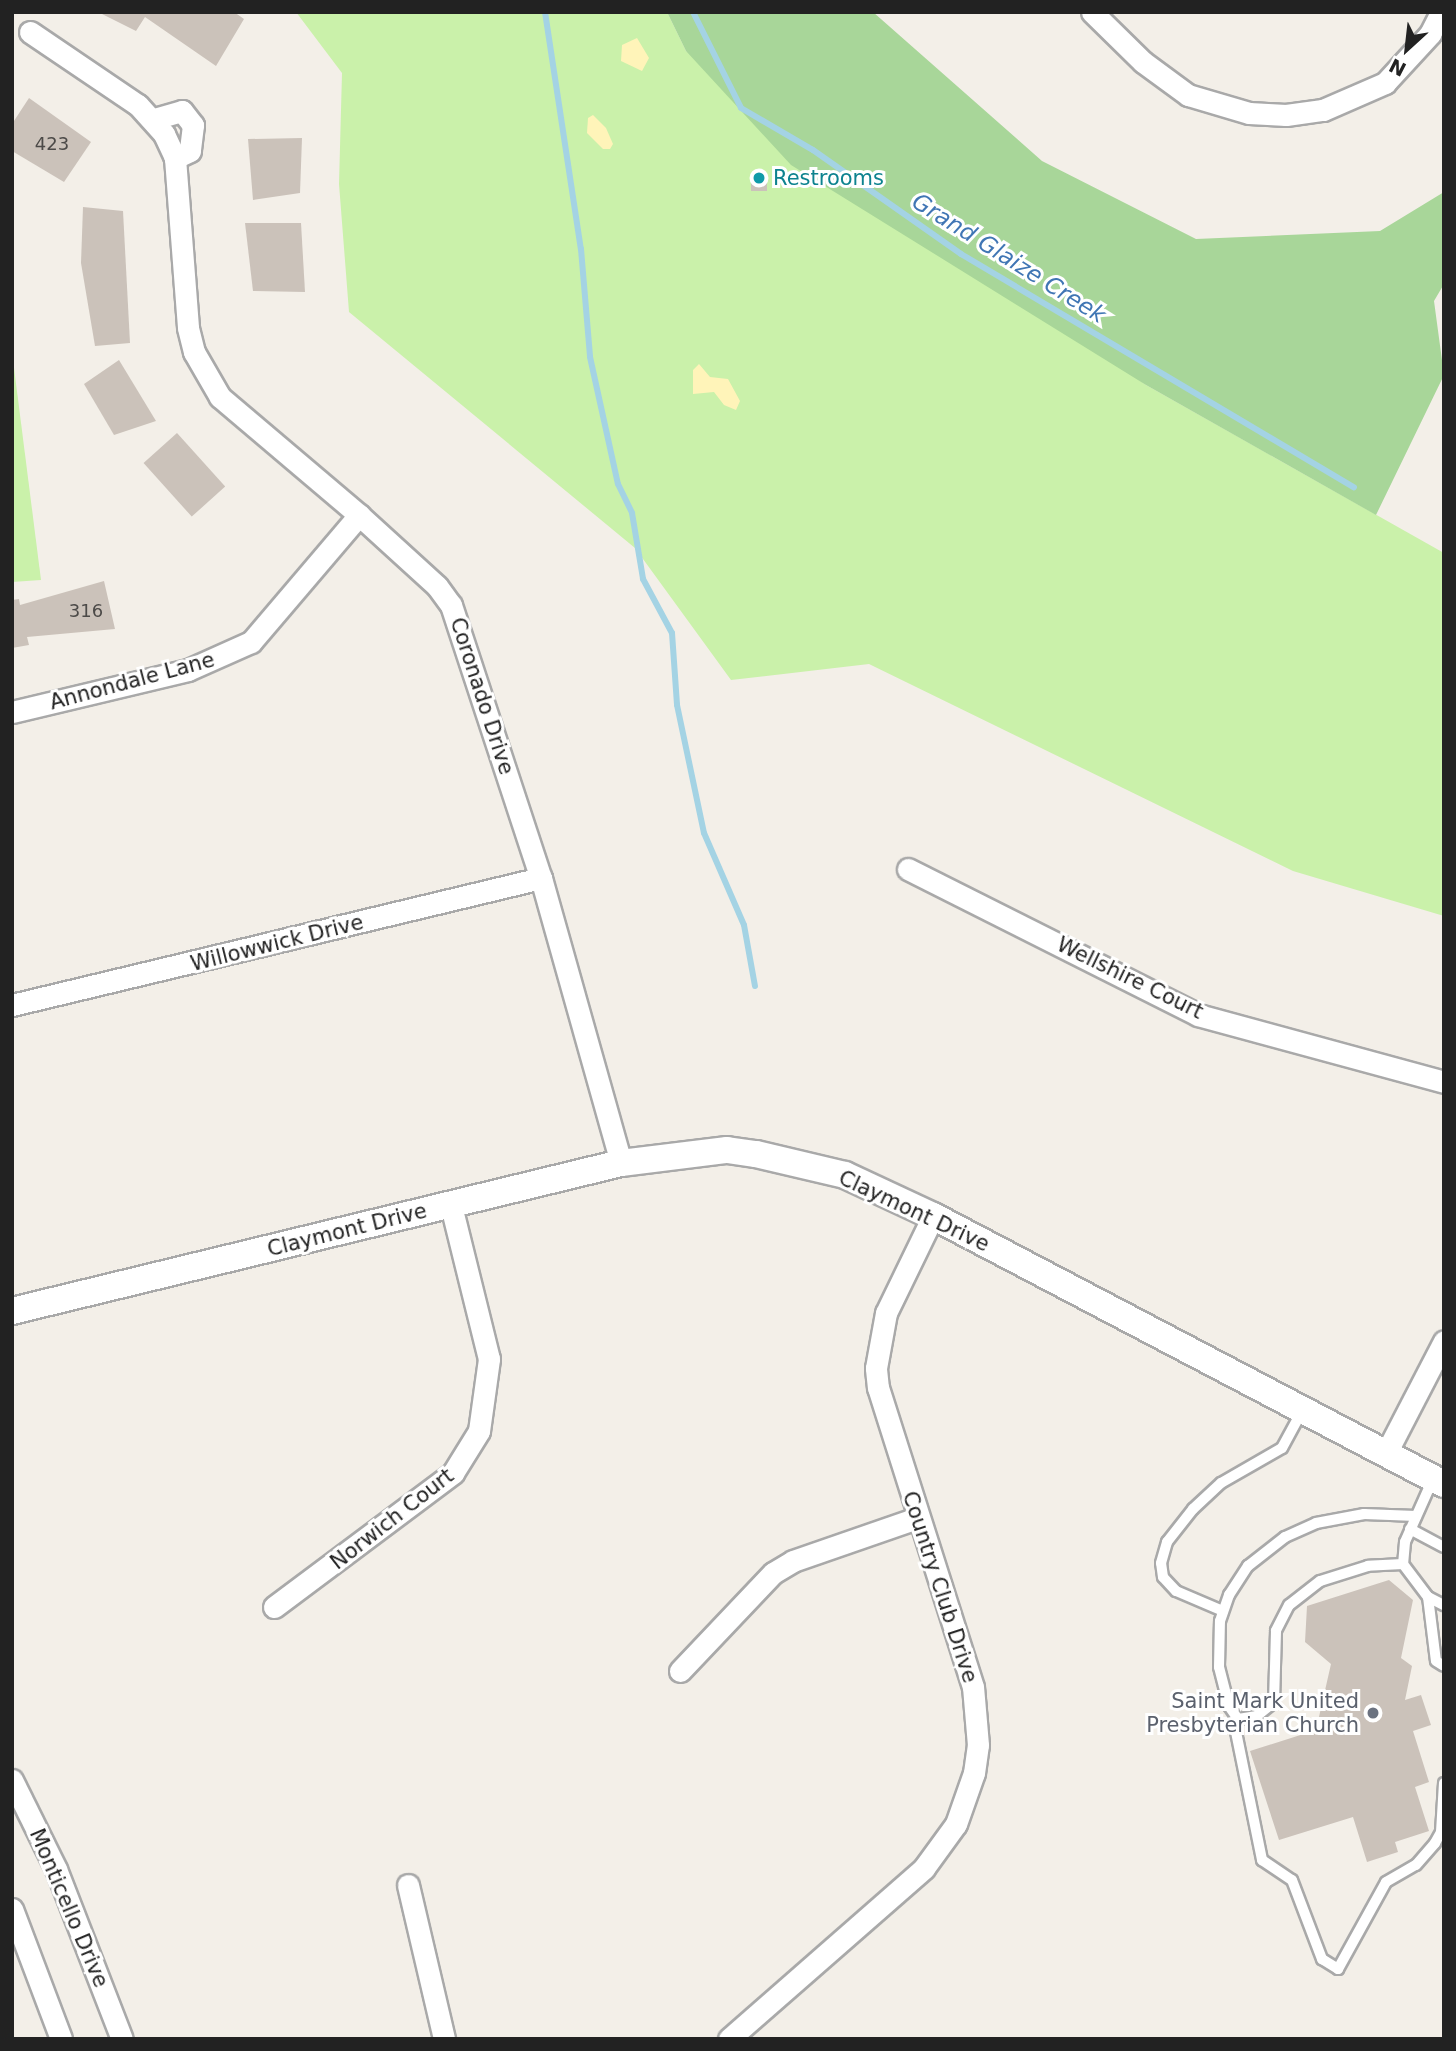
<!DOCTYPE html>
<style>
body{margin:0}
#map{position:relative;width:1456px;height:2051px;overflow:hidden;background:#f3efe8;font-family:"DejaVu Sans",sans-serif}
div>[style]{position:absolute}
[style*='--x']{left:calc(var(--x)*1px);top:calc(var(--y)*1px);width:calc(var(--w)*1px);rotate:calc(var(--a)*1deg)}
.grass>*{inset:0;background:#caf1aa}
.forest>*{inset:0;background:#a8d699}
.sand>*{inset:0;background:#fff4b9}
.stream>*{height:6px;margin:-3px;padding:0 3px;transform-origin:3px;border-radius:3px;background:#a4d3e4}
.building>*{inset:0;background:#cbc2ba;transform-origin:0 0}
.roads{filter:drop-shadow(2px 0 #a9a9a9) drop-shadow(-2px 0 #a9a9a9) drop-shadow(0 2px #a9a9a9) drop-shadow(0 -2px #a9a9a9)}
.service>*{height:10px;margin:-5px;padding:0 5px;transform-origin:5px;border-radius:5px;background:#fff}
.minor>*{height:21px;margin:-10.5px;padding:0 10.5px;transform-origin:10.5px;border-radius:10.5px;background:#fff}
.tertiary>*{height:26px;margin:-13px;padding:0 13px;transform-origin:13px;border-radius:13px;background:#fff}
.dots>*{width:19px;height:19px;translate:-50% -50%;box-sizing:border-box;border:4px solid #fff;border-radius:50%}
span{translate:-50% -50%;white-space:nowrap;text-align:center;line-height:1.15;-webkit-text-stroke:6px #fff;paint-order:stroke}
.number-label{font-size:18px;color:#4c4a48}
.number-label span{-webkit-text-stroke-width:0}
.culture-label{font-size:21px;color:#0d838f}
.left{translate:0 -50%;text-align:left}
.street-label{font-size:21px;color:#222}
.worship-label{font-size:21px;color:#5b616d}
.right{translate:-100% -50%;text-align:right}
.water-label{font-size:23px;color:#4076b4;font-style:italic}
.frame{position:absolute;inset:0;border:14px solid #222;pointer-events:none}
.north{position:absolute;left:1372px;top:14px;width:70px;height:70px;-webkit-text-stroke:5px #fff;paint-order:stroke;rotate:207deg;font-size:19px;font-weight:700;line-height:28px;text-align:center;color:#222}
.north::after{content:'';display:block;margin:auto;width:24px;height:32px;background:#222;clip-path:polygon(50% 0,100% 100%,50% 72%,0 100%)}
</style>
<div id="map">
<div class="grass">
<div style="clip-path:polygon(296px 12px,667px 12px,686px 51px,1146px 385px,1444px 553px,1444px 916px,1293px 871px,869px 664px,731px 680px,635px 548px,349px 312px,339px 184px,342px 73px)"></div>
<div style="clip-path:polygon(12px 352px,41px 580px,12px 582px)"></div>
</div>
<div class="forest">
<div style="clip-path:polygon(667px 12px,873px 12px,1042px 161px,1196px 239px,1380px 231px,1444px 192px,1444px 284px,1434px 301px,1444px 375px,1376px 515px,1146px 385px,791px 165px,686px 51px)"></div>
</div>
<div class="sand">
<div style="clip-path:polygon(637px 38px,649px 58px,642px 71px,621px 61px,622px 45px)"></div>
<div style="clip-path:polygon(593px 115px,606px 128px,613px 144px,610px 149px,603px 149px,587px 133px,588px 118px)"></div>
<div style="clip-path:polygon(699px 364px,710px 377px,728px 379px,740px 401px,736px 410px,724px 405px,714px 392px,693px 394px,693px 370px)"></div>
</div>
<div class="stream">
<div style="--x:545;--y:12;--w:240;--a:81.4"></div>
<div style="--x:581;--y:249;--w:108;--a:85.2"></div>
<div style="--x:590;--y:357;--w:130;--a:77.6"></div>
<div style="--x:618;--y:484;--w:32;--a:64"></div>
<div style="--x:632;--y:513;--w:67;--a:80.5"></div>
<div style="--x:643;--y:579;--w:61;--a:61.8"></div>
<div style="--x:672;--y:633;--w:72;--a:86"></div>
<div style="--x:677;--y:705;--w:131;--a:78.1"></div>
<div style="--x:704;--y:833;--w:100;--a:66.5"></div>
<div style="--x:744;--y:925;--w:62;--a:79.8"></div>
<div style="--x:693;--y:12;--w:107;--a:63.4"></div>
<div style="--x:741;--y:108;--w:83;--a:30.3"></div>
<div style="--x:813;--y:150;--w:181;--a:35.1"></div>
<div style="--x:961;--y:254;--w:457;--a:30.7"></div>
</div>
<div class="building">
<div style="clip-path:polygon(98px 12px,234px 12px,244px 19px,216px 66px,145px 17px,136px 31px)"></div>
<div style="clip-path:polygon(29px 98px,91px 142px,64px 182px,12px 151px,12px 124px)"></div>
<div style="clip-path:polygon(302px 138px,300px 193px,253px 200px,248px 139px)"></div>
<div style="left:751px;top:174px;width:16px;height:17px"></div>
<div style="clip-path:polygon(83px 207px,123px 211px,130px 343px,95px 346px,81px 263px)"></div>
<div style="clip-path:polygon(245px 223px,301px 223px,305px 292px,253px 291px)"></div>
<div style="clip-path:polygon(119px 360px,156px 421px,114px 435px,84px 384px)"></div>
<div style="left:177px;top:433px;width:72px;height:45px;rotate:48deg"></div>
<div style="clip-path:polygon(104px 581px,115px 629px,27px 637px,29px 645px,12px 648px,12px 600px,19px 599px,20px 605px)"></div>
<div style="clip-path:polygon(1389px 1580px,1413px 1600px,1401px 1658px,1412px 1666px,1405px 1700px,1421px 1695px,1431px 1725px,1413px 1731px,1429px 1782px,1415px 1787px,1429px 1831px,1395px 1842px,1398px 1852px,1367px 1862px,1353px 1817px,1279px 1840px,1250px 1751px,1316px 1730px,1331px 1664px,1305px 1642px,1307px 1606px)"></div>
</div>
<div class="roads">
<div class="service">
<div style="--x:1433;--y:1479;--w:69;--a:114"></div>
<div style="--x:1405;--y:1542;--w:22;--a:95"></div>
<div style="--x:1403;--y:1564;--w:41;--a:52.9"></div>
<div style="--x:1428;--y:1597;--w:18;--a:27"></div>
<div style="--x:1410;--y:1529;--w:38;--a:28"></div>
<div style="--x:1403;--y:1564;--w:35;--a:177"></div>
<div style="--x:1368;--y:1566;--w:50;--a:162.6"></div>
<div style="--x:1320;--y:1581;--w:39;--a:142"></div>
<div style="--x:1289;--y:1605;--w:29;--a:117"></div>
<div style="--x:1276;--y:1631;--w:71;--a:91.6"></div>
<div style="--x:1274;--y:1702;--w:22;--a:141"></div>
<div style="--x:1257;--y:1716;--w:19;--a:171"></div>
<div style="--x:1238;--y:1719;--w:9;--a:111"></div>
<div style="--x:1235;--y:1727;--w:136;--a:78.5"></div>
<div style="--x:1262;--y:1860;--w:36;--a:34"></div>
<div style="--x:1292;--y:1880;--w:85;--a:69.2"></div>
<div style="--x:1322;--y:1959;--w:19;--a:32"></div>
<div style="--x:1338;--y:1969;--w:99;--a:-61.1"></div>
<div style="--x:1386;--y:1882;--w:34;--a:-30"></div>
<div style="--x:1416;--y:1865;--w:29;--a:-49"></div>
<div style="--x:1435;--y:1843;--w:13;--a:-61"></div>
<div style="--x:1441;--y:1832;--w:49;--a:-86.5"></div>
<div style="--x:1428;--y:1597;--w:64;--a:82.9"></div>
<div style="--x:1436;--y:1661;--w:9;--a:32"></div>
<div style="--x:1223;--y:1611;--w:51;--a:-156.9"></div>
<div style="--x:1176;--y:1591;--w:19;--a:-133"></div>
<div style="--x:1163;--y:1577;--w:14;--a:-98"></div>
<div style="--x:1161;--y:1563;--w:22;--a:-74"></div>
<div style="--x:1167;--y:1542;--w:42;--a:-51.8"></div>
<div style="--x:1193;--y:1509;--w:38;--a:-43"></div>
<div style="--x:1221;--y:1483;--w:70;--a:-29.8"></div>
<div style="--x:1282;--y:1448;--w:42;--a:-61.6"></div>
<div style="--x:1238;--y:1719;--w:16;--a:-125"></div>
<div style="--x:1229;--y:1706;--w:40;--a:-104.4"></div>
<div style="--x:1219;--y:1667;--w:46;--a:-88.8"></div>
<div style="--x:1220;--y:1621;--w:28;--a:-71"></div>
<div style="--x:1229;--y:1595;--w:35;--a:-57"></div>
<div style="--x:1248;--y:1566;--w:47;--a:-38.1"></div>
<div style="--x:1285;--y:1537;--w:34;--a:-24"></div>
<div style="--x:1316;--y:1523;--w:49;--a:-10.6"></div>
<div style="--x:1364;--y:1514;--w:52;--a:2.2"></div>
</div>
<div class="minor">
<div style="--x:1092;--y:12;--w:71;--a:44.4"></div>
<div style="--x:1143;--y:62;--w:56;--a:36.3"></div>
<div style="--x:1188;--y:95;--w:64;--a:16.4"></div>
<div style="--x:1249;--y:113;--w:37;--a:3"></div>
<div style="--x:1286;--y:115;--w:37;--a:-8"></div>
<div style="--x:1323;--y:110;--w:68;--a:-23.5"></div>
<div style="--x:1385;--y:83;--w:67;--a:-47.4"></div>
<div style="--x:1430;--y:34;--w:25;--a:-63"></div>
<div style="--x:30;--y:32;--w:130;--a:34.1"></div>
<div style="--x:138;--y:105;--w:39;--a:48"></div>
<div style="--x:164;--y:134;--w:26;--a:65"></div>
<div style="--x:175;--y:158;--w:170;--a:85.6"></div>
<div style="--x:188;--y:328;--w:25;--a:76"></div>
<div style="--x:194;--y:352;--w:52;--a:60"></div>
<div style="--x:220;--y:397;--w:182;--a:40.3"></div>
<div style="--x:359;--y:515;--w:105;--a:42.3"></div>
<div style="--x:437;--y:586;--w:24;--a:54"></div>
<div style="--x:451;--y:605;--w:287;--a:71.8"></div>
<div style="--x:541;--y:878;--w:296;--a:74.3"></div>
<div style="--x:154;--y:119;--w:29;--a:-16"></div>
<div style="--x:182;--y:111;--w:18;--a:52"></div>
<div style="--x:193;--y:125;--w:26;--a:97"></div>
<div style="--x:190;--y:151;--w:17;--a:155"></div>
<div style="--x:12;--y:712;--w:181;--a:-13.4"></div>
<div style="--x:188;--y:670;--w:69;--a:-24"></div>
<div style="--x:251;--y:642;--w:167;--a:-49.6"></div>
<div style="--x:908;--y:869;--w:325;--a:26.7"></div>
<div style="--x:1198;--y:1015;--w:255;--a:15.2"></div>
<div style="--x:12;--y:1005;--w:544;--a:-13.5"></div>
<div style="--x:1385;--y:1455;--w:128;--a:-62.6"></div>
<div style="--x:274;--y:1607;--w:224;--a:-36.8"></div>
<div style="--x:453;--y:1473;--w:49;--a:-58.2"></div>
<div style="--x:479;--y:1431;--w:73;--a:-82.1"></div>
<div style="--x:489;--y:1359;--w:159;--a:-103.9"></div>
<div style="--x:680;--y:1671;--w:135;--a:-46.5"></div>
<div style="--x:773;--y:1573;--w:23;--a:-31"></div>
<div style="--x:793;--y:1561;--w:131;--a:-19.1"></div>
<div style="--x:12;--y:1780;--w:99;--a:63.7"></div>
<div style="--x:56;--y:1869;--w:182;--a:68.8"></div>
<div style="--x:408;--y:1885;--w:158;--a:76.8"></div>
<div style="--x:12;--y:1909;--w:139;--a:69.3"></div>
<div style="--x:729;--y:2039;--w:259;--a:-41.2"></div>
<div style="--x:924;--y:1868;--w:54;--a:-54"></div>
<div style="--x:956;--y:1824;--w:54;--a:-70.6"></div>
<div style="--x:974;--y:1773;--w:28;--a:-82"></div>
<div style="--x:978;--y:1745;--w:58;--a:-94.9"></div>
<div style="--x:973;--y:1687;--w:314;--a:-107.6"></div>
<div style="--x:878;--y:1388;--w:20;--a:-96"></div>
<div style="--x:876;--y:1368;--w:56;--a:-79.7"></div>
<div style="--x:886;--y:1313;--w:108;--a:-64.1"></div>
</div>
<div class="tertiary">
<div style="--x:12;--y:1311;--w:627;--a:-13.66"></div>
<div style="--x:621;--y:1163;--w:107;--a:-7"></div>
<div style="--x:727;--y:1150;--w:29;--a:8"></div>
<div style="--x:756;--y:1154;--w:91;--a:13.3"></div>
<div style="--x:845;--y:1175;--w:97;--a:25"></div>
<div style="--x:933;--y:1216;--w:577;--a:27.68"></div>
</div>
</div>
<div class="dots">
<div style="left:759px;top:178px;background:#0f9aa8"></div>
<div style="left:1373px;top:1713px;background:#6b7280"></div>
</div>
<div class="number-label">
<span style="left:52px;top:144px">423</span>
<span style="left:86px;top:611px">316</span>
</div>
<div class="culture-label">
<span class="left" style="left:773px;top:178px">Restrooms</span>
</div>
<div class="street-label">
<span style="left:132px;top:681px;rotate:-15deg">Annondale Lane</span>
<span style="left:482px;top:696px;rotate:72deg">Coronado Drive</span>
<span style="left:277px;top:943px;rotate:-14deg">Willowwick Drive</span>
<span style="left:1130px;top:978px;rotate:26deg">Wellshire Court</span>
<span style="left:914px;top:1211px;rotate:25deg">Claymont Drive</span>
<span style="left:347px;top:1230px;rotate:-14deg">Claymont Drive</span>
<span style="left:392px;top:1519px;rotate:-38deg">Norwich Court</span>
<span style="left:940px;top:1587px;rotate:72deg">Country Club Drive</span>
<span style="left:69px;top:1908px;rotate:67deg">Monticello Drive</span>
</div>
<div class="worship-label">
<span class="right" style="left:1359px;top:1713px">Saint Mark United<br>Presbyterian Church</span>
</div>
<div class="water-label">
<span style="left:1009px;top:258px;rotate:32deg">Grand Glaize Creek</span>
</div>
<div class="frame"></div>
<div class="north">N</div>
</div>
